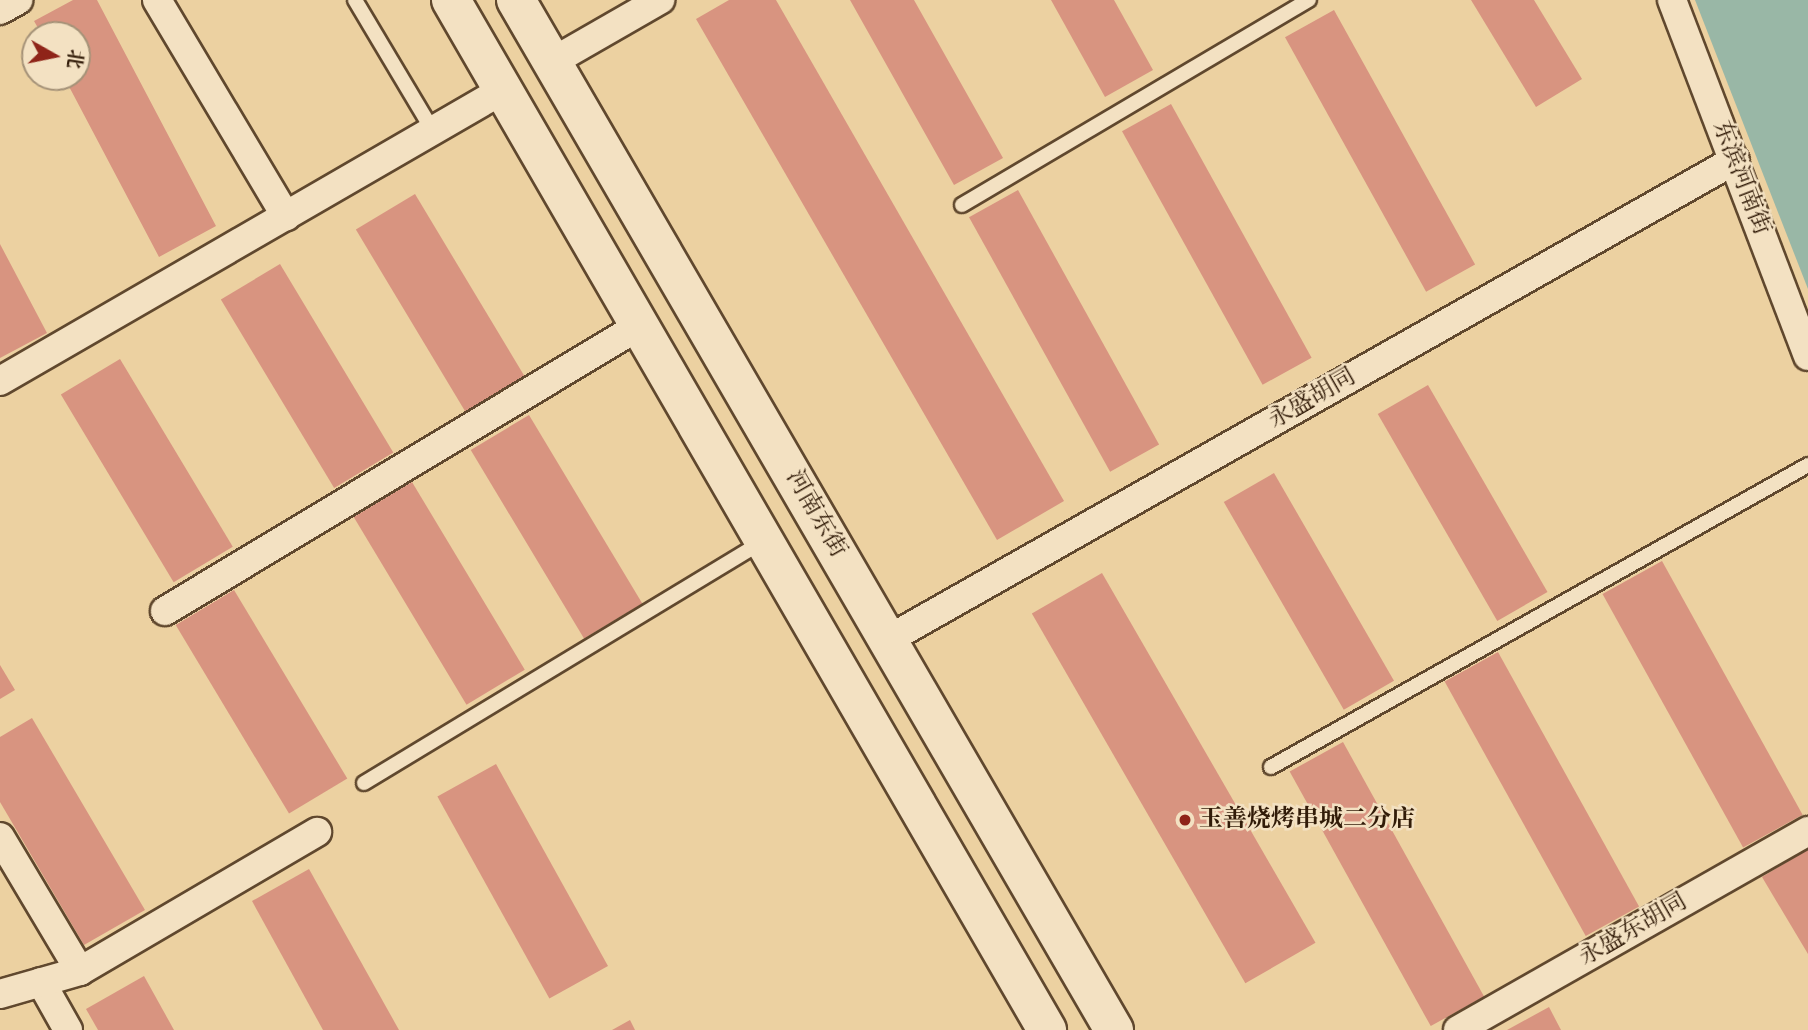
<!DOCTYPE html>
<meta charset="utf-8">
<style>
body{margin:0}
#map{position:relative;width:1808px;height:1030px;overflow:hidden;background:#ecd1a1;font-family:"Libre Bodoni","Noto Serif SC",serif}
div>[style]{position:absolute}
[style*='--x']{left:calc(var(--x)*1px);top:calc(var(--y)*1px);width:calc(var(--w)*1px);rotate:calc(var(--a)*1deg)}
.water>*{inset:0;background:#99b7a6}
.building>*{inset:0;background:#d89480;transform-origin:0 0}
.roads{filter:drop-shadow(2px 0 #60482e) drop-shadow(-2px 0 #60482e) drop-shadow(0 2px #60482e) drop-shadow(0 -2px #60482e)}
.service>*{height:14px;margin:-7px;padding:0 7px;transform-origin:7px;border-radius:7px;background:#f3e1c2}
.minor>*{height:28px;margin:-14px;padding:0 14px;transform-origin:14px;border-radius:14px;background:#f3e1c2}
.secondary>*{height:38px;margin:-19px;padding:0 19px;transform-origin:19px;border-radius:19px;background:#f3e1c2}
.dots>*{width:19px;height:19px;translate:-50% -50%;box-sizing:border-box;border:4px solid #f3e1c2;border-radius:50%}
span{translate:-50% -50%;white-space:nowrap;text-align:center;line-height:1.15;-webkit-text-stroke:5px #f3e1c2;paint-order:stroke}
.street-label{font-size:24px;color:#311b08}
.poi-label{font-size:24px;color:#311b08;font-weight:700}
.left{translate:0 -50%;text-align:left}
.north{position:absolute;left:21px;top:21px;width:70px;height:70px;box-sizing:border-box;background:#f3e1c2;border:2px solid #a59278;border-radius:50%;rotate:99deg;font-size:19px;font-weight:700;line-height:28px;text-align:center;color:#311b08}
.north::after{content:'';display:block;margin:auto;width:24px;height:32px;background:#8f2418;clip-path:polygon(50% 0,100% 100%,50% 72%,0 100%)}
</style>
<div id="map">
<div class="water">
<div style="clip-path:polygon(1695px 0,1808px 0,1808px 289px)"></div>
</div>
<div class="building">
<div style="clip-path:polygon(73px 0,97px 0,216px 226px,159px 257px,64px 77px,77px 77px,77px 35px,42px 35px,34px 21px)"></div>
<div style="clip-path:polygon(729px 0,776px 0,1064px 501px,997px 540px,696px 19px)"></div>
<div style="clip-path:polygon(850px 0,914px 0,1003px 158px,954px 185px)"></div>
<div style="clip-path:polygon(1051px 0,1114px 0,1153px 70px,1105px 97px)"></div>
<div style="clip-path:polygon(1471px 0,1534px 0,1582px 79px,1536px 107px)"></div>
<div style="left:1334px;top:10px;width:291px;height:56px;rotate:61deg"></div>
<div style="left:1171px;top:104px;width:290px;height:56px;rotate:61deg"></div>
<div style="left:1018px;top:190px;width:291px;height:56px;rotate:61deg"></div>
<div style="left:415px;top:194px;width:220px;height:69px;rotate:59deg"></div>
<div style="clip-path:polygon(0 244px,47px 333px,0 358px)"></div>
<div style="left:280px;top:264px;width:220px;height:69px;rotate:59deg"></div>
<div style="left:120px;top:359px;width:219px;height:69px;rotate:59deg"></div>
<div style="left:1428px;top:385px;width:239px;height:58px;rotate:60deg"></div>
<div style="left:529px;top:415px;width:220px;height:68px;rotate:59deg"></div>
<div style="left:1274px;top:473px;width:240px;height:58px;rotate:60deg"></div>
<div style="left:412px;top:482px;width:219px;height:68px;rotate:59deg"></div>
<div style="left:1662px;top:561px;width:290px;height:68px;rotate:61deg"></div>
<div style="left:1102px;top:573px;width:427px;height:81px;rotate:60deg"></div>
<div style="left:234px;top:590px;width:220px;height:68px;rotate:59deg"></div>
<div style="left:1498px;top:652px;width:291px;height:61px;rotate:61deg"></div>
<div style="clip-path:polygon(0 665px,15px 690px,0 699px)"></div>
<div style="clip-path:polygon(32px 718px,145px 910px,84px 945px,0 802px,0 737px)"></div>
<div style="left:1343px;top:742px;width:291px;height:61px;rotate:61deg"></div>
<div style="left:496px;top:764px;width:231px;height:67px;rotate:61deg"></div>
<div style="clip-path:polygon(1808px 849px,1808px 954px,1762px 877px)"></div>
<div style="clip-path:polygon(309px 869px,399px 1030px,323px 1030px,252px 901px)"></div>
<div style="clip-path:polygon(144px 976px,174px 1030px,98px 1030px,86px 1009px)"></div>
<div style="clip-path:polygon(1549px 1007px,1561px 1030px,1507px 1030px)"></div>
<div style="clip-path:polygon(630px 1020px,635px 1030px,612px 1030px)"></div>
</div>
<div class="roads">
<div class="service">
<div style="--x:355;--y:0;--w:152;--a:59.2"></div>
<div style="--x:962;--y:205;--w:403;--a:-30.6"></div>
<div style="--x:1271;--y:767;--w:616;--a:-29.35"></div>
<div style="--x:364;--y:783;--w:465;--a:-31.2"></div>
</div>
<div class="minor">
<div style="--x:157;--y:0;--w:252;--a:59.2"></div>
<div style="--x:1672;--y:0;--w:381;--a:69.1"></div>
<div style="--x:0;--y:10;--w:21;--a:-29"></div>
<div style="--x:552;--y:62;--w:125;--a:-29.9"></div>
<div style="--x:0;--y:381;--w:581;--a:-30.05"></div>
<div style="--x:165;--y:611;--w:553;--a:-31.02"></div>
<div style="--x:889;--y:639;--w:972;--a:-29.52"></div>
<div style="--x:0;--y:837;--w:156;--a:59.2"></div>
<div style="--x:41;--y:982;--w:55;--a:60.6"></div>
<div style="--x:0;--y:994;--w:83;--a:-16"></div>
<div style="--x:80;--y:971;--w:275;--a:-30.4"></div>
<div style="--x:1458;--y:1030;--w:403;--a:-29.6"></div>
</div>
<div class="secondary">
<div style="--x:451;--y:0;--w:1190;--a:59.94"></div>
<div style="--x:516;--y:0;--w:1191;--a:59.86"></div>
</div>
</div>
<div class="dots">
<div style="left:1185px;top:820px;background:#8f2418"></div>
</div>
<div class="street-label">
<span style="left:1741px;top:178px;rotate:69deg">东滨河南街</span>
<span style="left:1312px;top:399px;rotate:-30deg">永盛胡同</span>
<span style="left:816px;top:514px;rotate:60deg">河南东街</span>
<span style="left:1633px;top:930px;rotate:-30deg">永盛东胡同</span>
</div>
<div class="poi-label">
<span class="left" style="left:1199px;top:820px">玉善烧烤串城二分店</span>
</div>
<div class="north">北</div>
</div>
